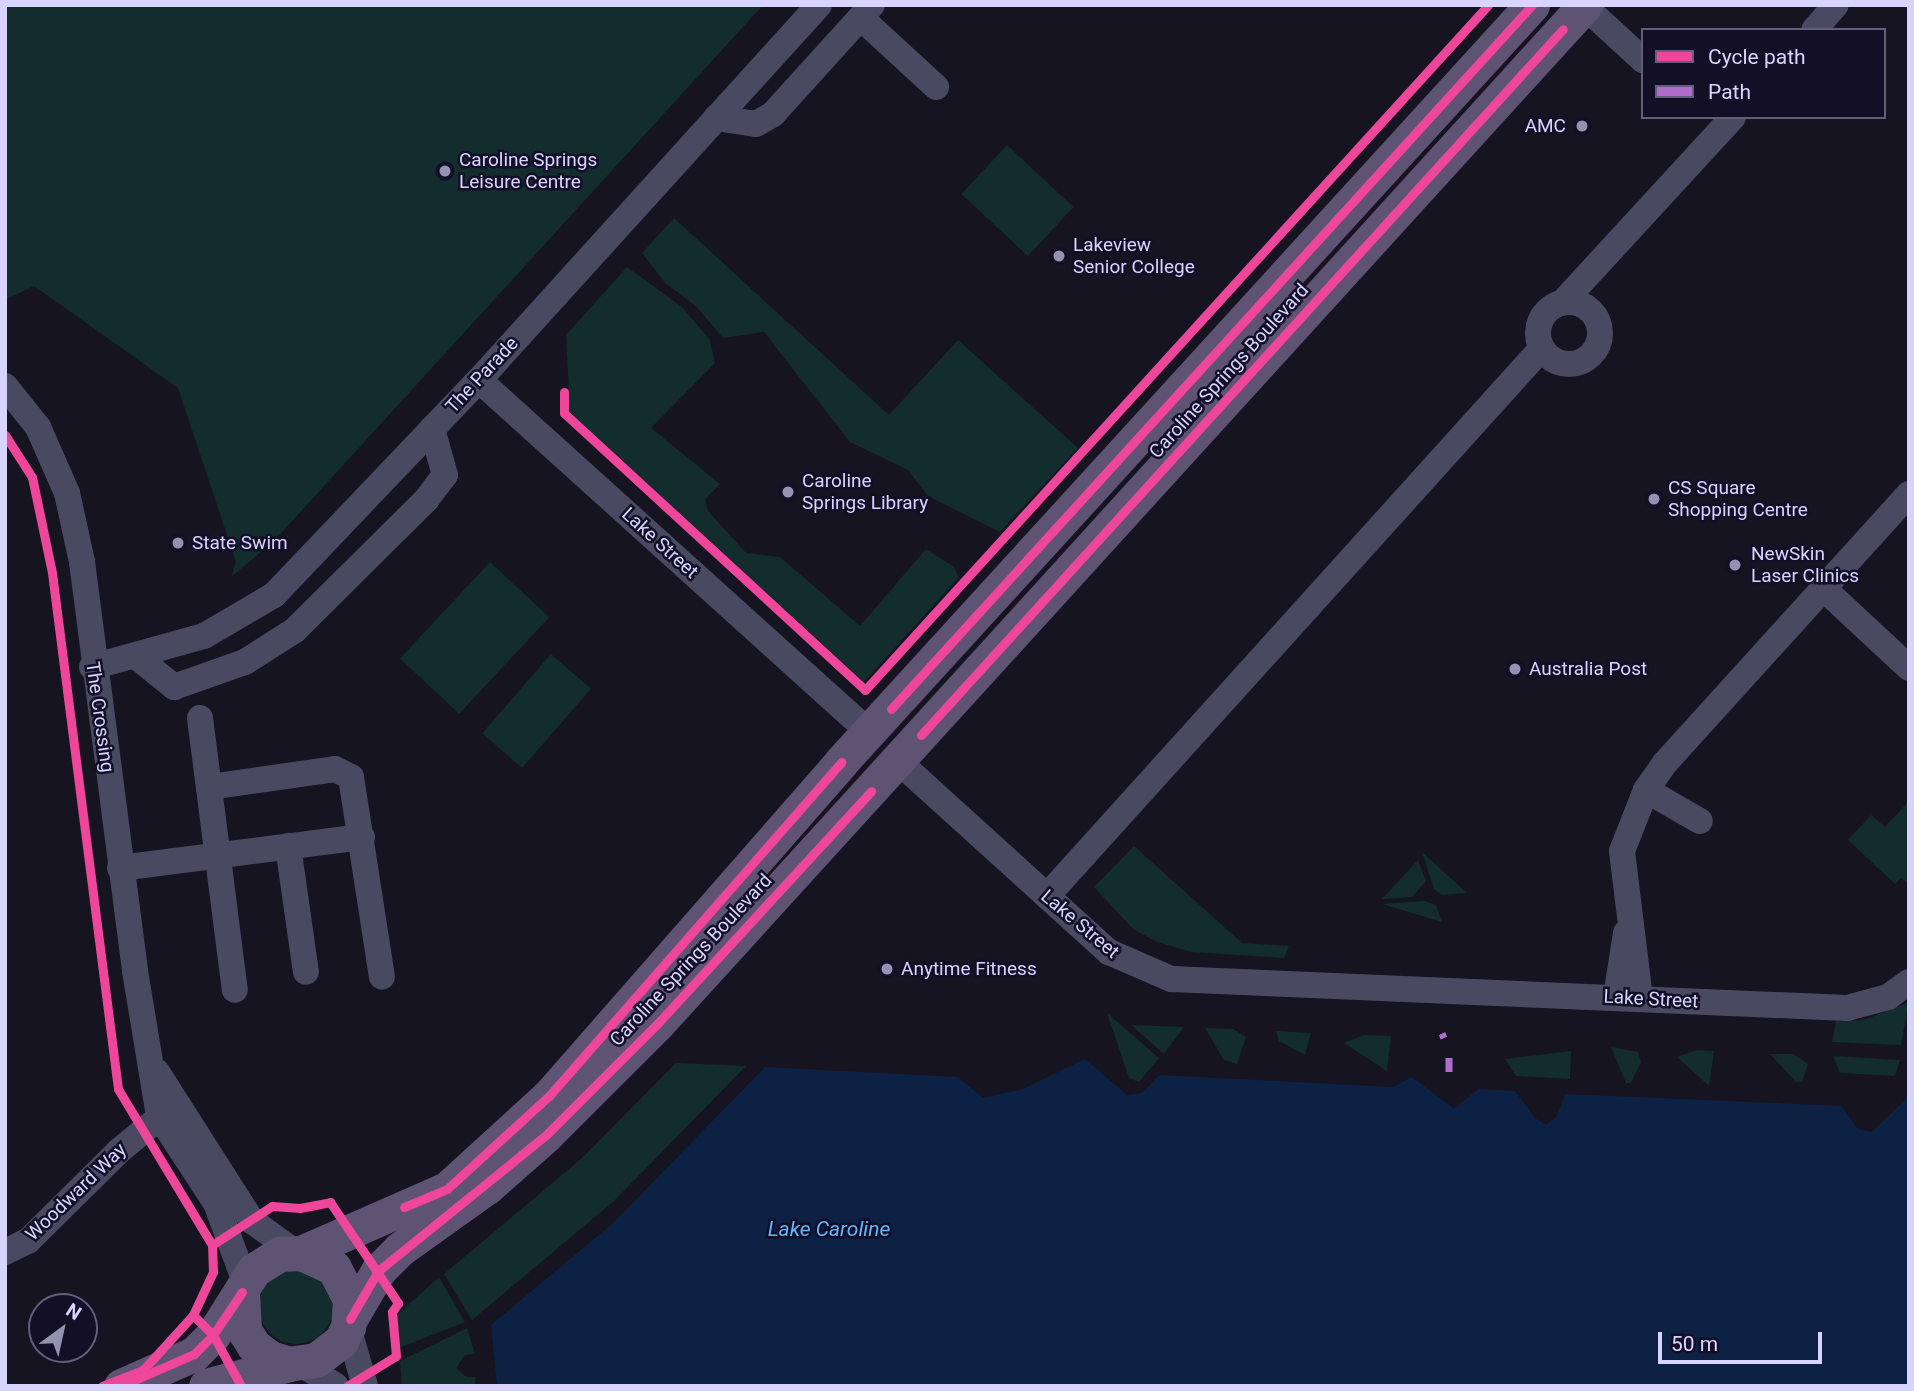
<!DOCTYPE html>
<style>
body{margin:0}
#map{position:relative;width:1914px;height:1391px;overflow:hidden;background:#161421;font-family:Roboto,sans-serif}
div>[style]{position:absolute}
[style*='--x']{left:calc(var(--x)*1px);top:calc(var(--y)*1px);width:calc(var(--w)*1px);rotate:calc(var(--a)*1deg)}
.green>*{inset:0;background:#132c2d;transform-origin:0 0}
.round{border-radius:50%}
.water>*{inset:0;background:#0d2144}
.minor>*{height:26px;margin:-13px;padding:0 13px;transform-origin:13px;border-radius:13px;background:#4a4962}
.minor>.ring{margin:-13px;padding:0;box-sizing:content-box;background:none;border:26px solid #4a4962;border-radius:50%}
.major>*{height:35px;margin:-17.5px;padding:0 17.5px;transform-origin:17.5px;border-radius:17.5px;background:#5e5373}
.quiet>*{height:7px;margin-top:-3.5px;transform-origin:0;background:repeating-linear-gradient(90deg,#b06ccc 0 14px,transparent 0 21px)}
.cycleway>*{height:9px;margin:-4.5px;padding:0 4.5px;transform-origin:4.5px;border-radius:4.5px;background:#ed469a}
.dots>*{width:19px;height:19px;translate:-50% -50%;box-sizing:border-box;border:4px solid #130f26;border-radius:50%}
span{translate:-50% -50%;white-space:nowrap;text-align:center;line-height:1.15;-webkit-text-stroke:5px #130f26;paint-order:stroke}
.poi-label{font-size:19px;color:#d9d4ff}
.right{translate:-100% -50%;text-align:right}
.left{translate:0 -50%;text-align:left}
.street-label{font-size:19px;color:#d9d4ff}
.water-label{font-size:21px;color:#62b6ff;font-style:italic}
.frame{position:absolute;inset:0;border:7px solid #d9d4ff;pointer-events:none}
.legend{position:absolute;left:1641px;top:28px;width:245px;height:91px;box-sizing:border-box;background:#130f26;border:2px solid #625e7d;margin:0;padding:9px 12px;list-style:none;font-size:21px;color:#d9d4ff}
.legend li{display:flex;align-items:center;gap:14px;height:35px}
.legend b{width:35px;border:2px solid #625e7d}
.north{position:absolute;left:28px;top:1293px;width:70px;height:70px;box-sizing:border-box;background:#130f26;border:2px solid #625e7d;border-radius:50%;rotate:33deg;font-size:19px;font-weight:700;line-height:28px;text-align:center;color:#d9d4ff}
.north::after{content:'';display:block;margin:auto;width:24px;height:32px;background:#9591b1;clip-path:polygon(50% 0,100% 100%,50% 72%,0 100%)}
.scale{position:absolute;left:1658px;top:1332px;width:164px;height:32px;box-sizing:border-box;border:4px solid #d9d4ff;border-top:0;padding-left:9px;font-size:21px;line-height:24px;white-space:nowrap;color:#d9d4ff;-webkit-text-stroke:5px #130f26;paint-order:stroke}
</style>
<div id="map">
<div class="green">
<div style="clip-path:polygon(5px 5px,763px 5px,273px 542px,231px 577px,236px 562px,178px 388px,34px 286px,5px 300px)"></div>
<div style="left:1007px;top:145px;width:91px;height:67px;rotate:43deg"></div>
<div style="clip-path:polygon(674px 218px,889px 415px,958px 340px,1078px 448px,1000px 532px,928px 496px,908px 470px,850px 442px,764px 332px,723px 338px,696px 306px,666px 284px,642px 253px)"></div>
<div style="clip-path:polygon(627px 267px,682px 307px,710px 340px,715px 363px,651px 428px,720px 484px,705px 499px,708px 511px,746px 553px,780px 557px,860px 626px,926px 549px,953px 566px,959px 577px,864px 682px,570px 412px,566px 335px)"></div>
<div style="left:490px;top:562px;width:81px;height:132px;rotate:43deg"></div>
<div style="left:551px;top:654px;width:53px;height:105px;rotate:41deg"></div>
<div style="clip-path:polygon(1909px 801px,1909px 885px,1901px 878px,1895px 884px,1848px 840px,1871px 815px,1885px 827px)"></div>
<div style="clip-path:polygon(1134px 846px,1242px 943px,1289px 946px,1284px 958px,1192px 952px,1157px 942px,1133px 929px,1094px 887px)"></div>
<div style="clip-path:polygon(1422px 852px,1467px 893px,1442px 895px,1434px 889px)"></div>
<div style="clip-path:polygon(1418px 860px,1426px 881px,1412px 897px,1382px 899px)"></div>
<div style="clip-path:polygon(1424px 901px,1436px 905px,1442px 922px,1382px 904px)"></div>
<div style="clip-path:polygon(1909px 1002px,1901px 1045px,1832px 1042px,1836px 1021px,1864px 1020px)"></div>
<div style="clip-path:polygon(1107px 1013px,1159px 1058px,1139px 1082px,1129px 1078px)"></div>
<div style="clip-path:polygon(1131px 1025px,1184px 1027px,1164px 1054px)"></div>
<div style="clip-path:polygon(1205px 1028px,1233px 1029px,1246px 1037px,1237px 1064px,1224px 1060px)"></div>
<div style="clip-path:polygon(1276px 1031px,1311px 1033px,1305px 1055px,1279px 1041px)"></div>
<div style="clip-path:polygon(1364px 1035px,1391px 1036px,1387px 1071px,1344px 1043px)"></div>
<div style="clip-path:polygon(1611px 1047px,1638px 1052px,1641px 1062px,1631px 1083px,1626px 1083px)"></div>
<div style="clip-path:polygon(1697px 1050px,1714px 1051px,1709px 1086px,1677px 1057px)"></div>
<div style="clip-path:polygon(1571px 1051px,1570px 1079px,1516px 1076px,1505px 1059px)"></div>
<div style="clip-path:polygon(1770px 1054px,1793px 1054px,1808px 1064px,1802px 1082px,1796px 1082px)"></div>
<div style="clip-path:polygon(1833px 1056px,1900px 1060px,1895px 1076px,1840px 1073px)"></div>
<div style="clip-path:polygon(676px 1063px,746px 1066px,614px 1201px,472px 1320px,444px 1274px,581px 1159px)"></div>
<div class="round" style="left:259px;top:1270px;width:74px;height:74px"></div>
<div style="clip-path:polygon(439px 1277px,465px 1322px,399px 1348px,396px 1316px)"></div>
<div style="clip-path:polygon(467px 1328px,475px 1354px,465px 1355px,456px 1368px,466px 1377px,476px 1377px,475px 1386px,402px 1386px,400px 1361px)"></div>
</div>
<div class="water">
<div style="clip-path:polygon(1085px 1059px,1127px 1095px,1142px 1093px,1159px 1075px,1393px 1087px,1412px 1077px,1454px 1109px,1478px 1089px,1515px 1091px,1535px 1118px,1546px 1125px,1557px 1116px,1565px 1094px,1841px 1106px,1858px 1129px,1872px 1132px,1909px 1096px,1909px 1386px,497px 1386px,491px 1325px,613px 1223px,765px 1067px,958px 1077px,983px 1098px,1023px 1089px)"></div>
</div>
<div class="minor">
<div style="--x:1584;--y:6;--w:80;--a:42.5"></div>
<div style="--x:861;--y:18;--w:102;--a:42.6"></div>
<div style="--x:1814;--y:30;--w:33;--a:-49"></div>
<div style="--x:716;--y:118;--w:40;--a:8.5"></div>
<div style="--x:756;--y:124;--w:20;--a:-30"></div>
<div style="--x:773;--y:114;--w:147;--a:-47.8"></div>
<div style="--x:1563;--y:302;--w:251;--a:-47.4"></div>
<div class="ring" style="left:1538px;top:302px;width:36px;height:36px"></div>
<div style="--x:479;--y:380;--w:525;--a:42.07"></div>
<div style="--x:5;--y:386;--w:53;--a:51.2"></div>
<div style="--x:38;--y:427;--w:72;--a:66.3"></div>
<div style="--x:67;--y:493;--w:71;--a:77.7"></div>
<div style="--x:82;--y:562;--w:412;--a:82.6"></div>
<div style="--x:135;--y:971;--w:147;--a:80.6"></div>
<div style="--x:159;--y:1116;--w:104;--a:56.8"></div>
<div style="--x:216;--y:1203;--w:84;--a:69.8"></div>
<div style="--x:1823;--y:588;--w:117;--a:42.9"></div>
<div style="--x:137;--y:657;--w:48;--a:39"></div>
<div style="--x:174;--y:687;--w:75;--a:-19.4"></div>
<div style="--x:245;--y:662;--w:59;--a:-32.6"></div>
<div style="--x:295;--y:630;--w:185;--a:-44.8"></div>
<div style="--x:426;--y:500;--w:31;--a:-53"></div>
<div style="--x:445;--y:475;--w:48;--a:-105.8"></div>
<div style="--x:92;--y:667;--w:116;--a:-15.5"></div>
<div style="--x:204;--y:636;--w:81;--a:-30.4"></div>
<div style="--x:274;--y:595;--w:297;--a:-46.4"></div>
<div style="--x:479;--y:380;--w:506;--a:-47.8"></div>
<div style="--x:200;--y:718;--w:274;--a:82.7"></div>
<div style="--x:898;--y:761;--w:285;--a:42.2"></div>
<div style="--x:1109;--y:952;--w:68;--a:23.5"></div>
<div style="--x:1171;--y:979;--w:677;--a:2.46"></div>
<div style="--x:1847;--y:1008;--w:42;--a:-15"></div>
<div style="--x:1888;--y:997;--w:26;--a:-36"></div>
<div style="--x:209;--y:787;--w:127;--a:-8.1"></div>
<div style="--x:335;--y:769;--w:18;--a:27"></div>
<div style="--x:351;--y:777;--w:202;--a:81.2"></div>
<div style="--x:1646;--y:790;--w:62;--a:29.9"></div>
<div style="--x:288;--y:846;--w:127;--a:81.9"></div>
<div style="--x:120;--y:868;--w:244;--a:-7.3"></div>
<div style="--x:1047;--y:896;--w:738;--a:-47.91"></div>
<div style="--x:1616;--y:997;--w:65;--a:-81.1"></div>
<div style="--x:1640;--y:998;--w:148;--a:-97"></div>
<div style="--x:1622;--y:851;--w:66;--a:-68.5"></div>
<div style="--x:1646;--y:790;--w:33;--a:-55"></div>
<div style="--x:1665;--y:763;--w:363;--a:-47.8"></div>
<div style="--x:157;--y:1072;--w:177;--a:57.5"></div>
<div style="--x:252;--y:1221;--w:53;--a:35.8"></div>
<div style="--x:5;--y:1252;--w:25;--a:-26"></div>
<div style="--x:28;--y:1241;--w:128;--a:-44.7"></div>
<div style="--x:119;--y:1151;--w:70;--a:-39.8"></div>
<div style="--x:348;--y:1327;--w:61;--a:73.9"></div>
<div style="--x:301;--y:1364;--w:41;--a:32.2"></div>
</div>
<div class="major">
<div style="--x:301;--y:1253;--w:159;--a:-23.7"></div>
<div style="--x:447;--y:1189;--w:138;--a:-42.4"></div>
<div style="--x:549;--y:1096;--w:444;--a:-48.8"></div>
<div style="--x:841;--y:762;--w:1025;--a:-47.61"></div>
<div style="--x:350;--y:1319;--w:56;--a:-59.7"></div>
<div style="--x:378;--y:1271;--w:31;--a:-45"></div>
<div style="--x:400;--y:1249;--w:107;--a:-35.5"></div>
<div style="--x:487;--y:1187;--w:79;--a:-41.4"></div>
<div style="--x:546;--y:1135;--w:158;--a:-45"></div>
<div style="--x:658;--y:1023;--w:1377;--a:-47.68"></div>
<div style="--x:121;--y:1386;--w:80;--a:-23.7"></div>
<div style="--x:194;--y:1354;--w:27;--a:-45"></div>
<div style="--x:213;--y:1335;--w:77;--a:-57.8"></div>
<div style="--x:254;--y:1270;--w:31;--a:-32"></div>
<div style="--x:280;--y:1254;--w:21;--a:-3"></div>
<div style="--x:301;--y:1253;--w:36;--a:24"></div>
<div style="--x:334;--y:1268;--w:36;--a:63"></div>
<div style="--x:350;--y:1300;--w:27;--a:94"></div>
<div style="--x:348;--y:1327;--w:16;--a:117"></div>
<div style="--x:341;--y:1341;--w:31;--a:143"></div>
<div style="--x:316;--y:1360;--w:27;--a:172"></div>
<div style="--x:289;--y:1364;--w:20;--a:-162"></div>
<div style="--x:270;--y:1358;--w:20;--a:-143"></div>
<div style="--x:254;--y:1346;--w:19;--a:-122"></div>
<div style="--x:244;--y:1330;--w:38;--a:-93"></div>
<div style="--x:206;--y:1386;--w:86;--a:-14.8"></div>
</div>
<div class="quiet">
<div style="--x:1442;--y:1033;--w:5;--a:68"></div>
<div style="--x:1449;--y:1072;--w:19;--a:-90"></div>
</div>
<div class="cycleway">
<div style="--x:564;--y:392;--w:21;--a:90"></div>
<div style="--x:564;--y:413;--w:409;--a:42.6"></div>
<div style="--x:865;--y:690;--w:926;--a:-47.71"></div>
<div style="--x:5;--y:435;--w:50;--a:57.3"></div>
<div style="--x:32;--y:477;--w:98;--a:78.2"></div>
<div style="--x:52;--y:573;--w:520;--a:82.71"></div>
<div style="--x:118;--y:1089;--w:182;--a:58.9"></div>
<div style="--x:891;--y:709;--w:952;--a:-47.68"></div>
<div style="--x:921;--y:735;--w:954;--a:-47.72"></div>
<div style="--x:404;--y:1207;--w:47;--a:-22.7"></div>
<div style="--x:447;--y:1189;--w:138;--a:-42.4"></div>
<div style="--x:549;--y:1096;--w:444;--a:-48.8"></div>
<div style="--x:350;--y:1319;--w:56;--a:-59.7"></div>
<div style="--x:378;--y:1271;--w:216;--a:-39"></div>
<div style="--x:546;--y:1135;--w:158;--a:-45"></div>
<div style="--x:658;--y:1023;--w:315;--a:-47.4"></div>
<div style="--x:102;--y:1386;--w:44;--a:-21.3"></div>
<div style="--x:143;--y:1370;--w:74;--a:-47.7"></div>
<div style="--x:121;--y:1386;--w:80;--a:-23.7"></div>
<div style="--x:194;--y:1354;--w:27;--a:-45"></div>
<div style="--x:213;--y:1335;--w:52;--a:-56"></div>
<div style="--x:241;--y:1386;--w:58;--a:-118.8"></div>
<div style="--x:213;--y:1335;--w:28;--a:-135"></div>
<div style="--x:193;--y:1315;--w:47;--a:-65.1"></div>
<div style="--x:213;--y:1272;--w:27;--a:-92"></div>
<div style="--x:212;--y:1245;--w:72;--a:-33"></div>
<div style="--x:272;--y:1206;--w:28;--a:4"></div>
<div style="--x:300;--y:1208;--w:31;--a:-11"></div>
<div style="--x:330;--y:1202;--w:122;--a:56"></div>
<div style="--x:398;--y:1303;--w:11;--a:124"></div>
<div style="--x:392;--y:1312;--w:44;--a:84.8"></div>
<div style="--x:396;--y:1356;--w:57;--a:148.5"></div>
</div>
<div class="dots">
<div style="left:1582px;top:126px;background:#9591b1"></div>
<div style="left:445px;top:171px;background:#9591b1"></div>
<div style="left:1059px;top:256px;background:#9591b1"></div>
<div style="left:788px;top:492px;background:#9591b1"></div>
<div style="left:1654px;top:499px;background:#9591b1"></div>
<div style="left:178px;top:543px;background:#9591b1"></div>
<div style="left:1735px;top:565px;background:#9591b1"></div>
<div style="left:1515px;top:669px;background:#9591b1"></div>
<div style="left:887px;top:969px;background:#9591b1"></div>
</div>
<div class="poi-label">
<span class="right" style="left:1566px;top:126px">AMC</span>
<span class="left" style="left:459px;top:171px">Caroline Springs<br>Leisure Centre</span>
<span class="left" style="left:1073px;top:256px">Lakeview<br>Senior College</span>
<span class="left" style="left:802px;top:492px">Caroline<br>Springs Library</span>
<span class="left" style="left:1668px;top:499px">CS Square<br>Shopping Centre</span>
<span class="left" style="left:192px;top:543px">State Swim</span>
<span class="left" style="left:1751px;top:565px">NewSkin<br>Laser Clinics</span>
<span class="left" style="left:1529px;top:669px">Australia Post</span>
<span class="left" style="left:901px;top:969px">Anytime Fitness</span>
</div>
<div class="street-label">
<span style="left:1229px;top:371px;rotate:-48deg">Caroline Springs Boulevard</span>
<span style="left:482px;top:375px;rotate:-47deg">The Parade</span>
<span style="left:660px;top:543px;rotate:42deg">Lake Street</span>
<span style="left:100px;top:717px;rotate:82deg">The Crossing</span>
<span style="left:1080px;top:924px;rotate:40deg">Lake Street</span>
<span style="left:691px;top:960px;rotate:-47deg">Caroline Springs Boulevard</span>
<span style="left:1651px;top:999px;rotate:3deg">Lake Street</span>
<span style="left:76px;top:1192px;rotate:-44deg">Woodward Way</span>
</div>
<div class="water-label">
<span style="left:829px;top:1229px">Lake Caroline</span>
</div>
<div class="frame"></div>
<ul class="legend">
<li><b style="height:9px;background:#ed469a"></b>Cycle path</li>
<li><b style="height:9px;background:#b06ccc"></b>Path</li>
</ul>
<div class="north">N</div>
<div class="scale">50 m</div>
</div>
